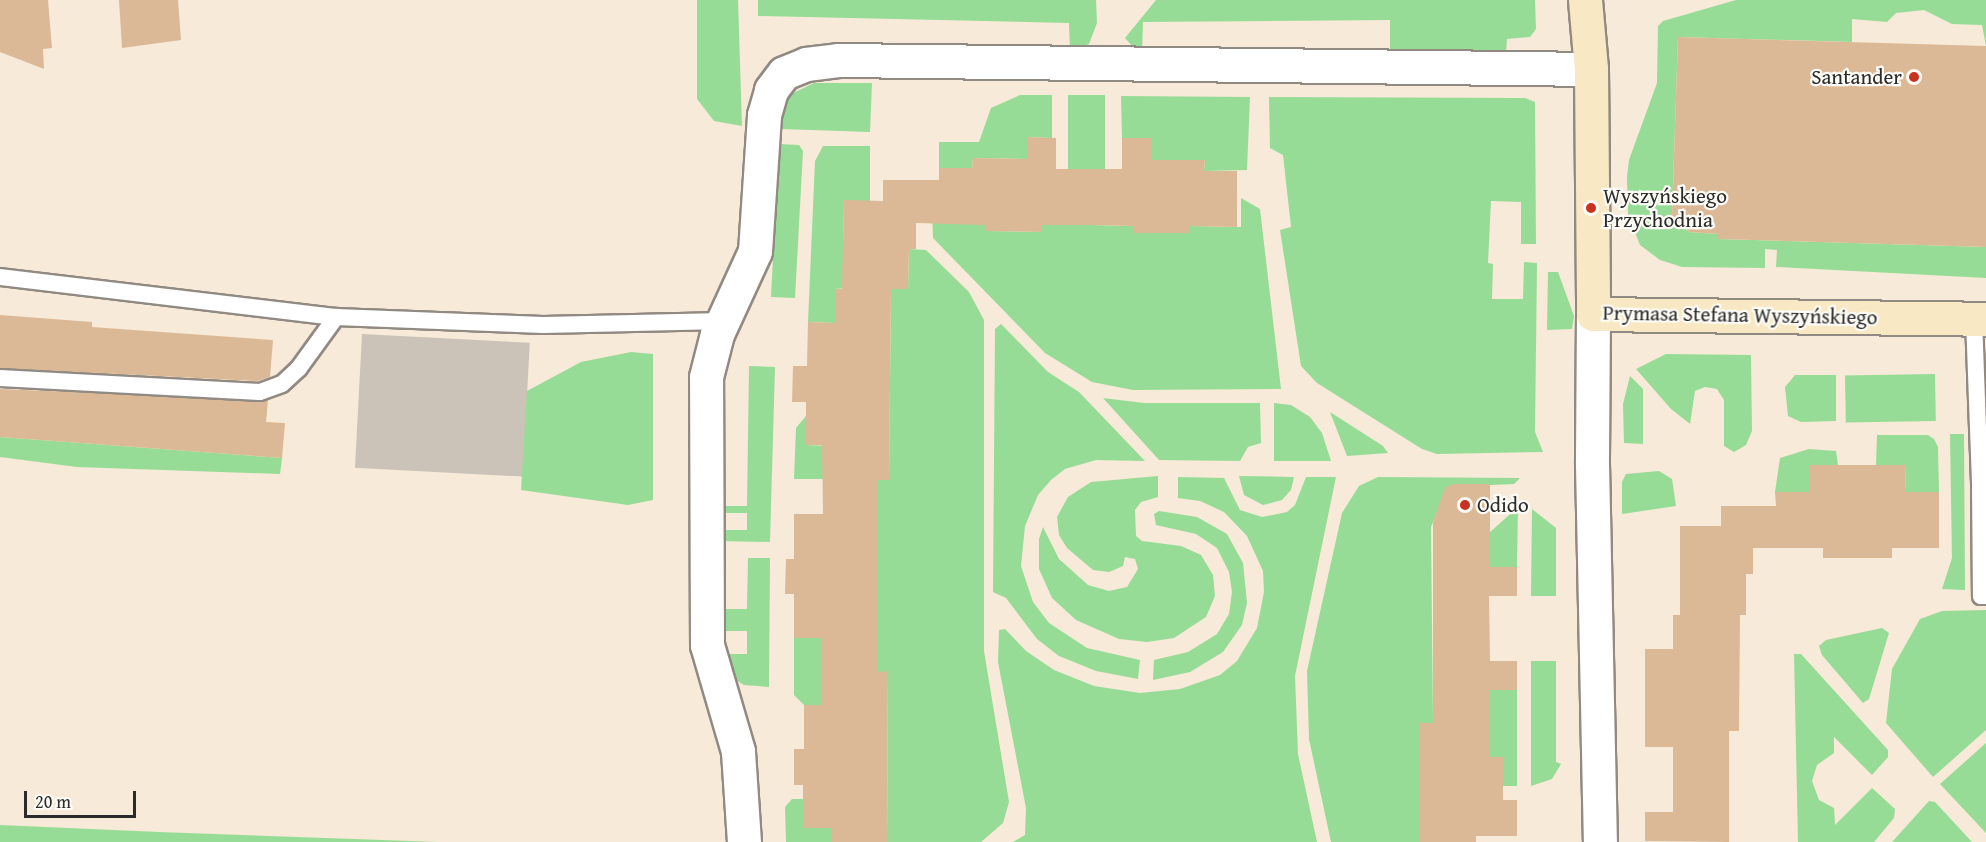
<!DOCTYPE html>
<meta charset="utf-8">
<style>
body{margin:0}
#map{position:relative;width:1986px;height:842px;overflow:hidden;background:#f7ead8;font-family:"Gentium Book Plus",serif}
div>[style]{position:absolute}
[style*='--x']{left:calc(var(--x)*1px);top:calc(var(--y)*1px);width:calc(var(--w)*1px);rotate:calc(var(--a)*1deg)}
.industrial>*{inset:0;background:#cbc2b8;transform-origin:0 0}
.green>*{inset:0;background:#96dc96;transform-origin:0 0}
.building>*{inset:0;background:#dcb996}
.roads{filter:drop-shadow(2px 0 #918a82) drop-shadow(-2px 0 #918a82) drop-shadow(0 2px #918a82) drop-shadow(0 -2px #918a82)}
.lane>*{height:16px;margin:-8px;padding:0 8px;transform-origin:8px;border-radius:8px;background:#fff}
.street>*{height:33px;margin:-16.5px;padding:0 16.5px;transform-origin:16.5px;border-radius:16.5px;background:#fff}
.secondary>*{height:33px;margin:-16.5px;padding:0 16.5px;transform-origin:16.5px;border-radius:16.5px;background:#f8e8c3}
.dots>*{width:16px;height:16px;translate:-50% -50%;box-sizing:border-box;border:3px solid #fdfcf7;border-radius:50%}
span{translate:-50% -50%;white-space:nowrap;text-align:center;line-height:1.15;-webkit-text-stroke:4.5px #fdfcf7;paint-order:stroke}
.poi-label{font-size:21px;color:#2b2b2b}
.right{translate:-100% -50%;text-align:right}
.left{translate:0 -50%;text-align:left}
.street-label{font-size:21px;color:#2b2b2b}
.scale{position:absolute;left:24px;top:791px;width:112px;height:27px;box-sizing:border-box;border:3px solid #2b2b2b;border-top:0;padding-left:8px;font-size:18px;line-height:21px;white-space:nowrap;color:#2b2b2b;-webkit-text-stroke:4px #fdfcf7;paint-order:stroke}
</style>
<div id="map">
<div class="industrial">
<div style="left:362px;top:334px;width:168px;height:134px;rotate:3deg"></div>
</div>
<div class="green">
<div style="clip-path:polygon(697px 0,738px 0,742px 126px,714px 121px,697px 99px)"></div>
<div style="clip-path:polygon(758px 0,1096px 0,1097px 23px,1089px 44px,1070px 51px,1069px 23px,758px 16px)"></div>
<div style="clip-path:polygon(1156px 0,1535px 0,1536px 29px,1530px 37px,1507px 39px,1506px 52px,1390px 51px,1390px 20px,1143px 22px,1142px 51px,1135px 49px,1125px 38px)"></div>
<div style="clip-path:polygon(1736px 0,1986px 0,1986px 46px,1982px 25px,1952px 24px,1924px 10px,1896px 13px,1887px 22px,1852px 19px,1852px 42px,1678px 37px,1672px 216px,1689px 232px,1718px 234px,1718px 239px,1986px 247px,1986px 278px,1776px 267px,1777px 250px,1765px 249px,1765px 268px,1682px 267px,1660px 260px,1640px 245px,1628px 215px,1627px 177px,1629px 160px,1657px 83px,1658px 26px,1663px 21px)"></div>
<div style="clip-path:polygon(814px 83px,872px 83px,870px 132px,781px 129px,782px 108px,789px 95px)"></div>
<div style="clip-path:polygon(1020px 95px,1052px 95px,1052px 138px,1027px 137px,1027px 159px,973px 158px,972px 168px,939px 168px,939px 142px,979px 142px,991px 108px)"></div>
<div style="left:1068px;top:95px;width:37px;height:74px"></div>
<div style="clip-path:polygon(1121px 96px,1250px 97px,1247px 170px,1204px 171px,1205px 160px,1151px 160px,1151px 138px,1122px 138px)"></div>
<div style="clip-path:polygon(1269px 97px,1525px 98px,1535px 102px,1536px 244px,1521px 244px,1521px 202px,1491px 201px,1488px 263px,1493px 264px,1492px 299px,1523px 299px,1524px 262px,1537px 263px,1535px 432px,1543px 452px,1437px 454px,1422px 449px,1317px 383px,1301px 366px,1280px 230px,1291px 227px,1283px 155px,1270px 148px)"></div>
<div style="clip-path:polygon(779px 144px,799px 145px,803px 151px,795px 298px,771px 297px)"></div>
<div style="clip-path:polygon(823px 146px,870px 146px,870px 201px,844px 201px,843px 256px,848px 288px,835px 289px,835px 323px,808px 322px,815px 161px)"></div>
<div style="clip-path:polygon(1241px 198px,1260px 209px,1281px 389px,1133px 390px,1092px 382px,1045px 353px,933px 238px,932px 213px,985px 225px,985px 231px,1041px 232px,1042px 225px,1090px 225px,1134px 226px,1134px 233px,1189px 233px,1190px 226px,1241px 227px)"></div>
<div style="clip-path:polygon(909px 249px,926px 250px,969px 292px,984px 320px,984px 651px,1009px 802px,1003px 823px,981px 842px,887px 842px,888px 672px,878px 672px,878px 480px,889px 480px,891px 289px,908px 289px)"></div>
<div style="clip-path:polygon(1548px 272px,1558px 272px,1574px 316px,1572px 329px,1547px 330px)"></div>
<div style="clip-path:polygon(1001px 324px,1048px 372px,1079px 392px,1145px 461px,1096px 460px,1065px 469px,1051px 480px,1038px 495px,1025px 526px,1021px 566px,1033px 602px,1049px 623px,1087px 648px,1140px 660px,1138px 679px,1096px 671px,1059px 656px,1037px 639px,1006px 598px,993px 592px,995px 329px)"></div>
<div style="clip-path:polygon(631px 352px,653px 354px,653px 500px,628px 505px,521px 490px,527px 391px,581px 362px)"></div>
<div style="clip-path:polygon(1666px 354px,1751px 355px,1752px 431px,1746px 445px,1734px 452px,1724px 446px,1724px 400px,1717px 389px,1705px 387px,1695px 391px,1690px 424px,1671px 409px,1636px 369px)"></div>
<div style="clip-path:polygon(749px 366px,775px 367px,770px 542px,720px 541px,720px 530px,747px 530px,747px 513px,721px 513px,721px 506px,747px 506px)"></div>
<div style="left:1935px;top:374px;width:47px;height:90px;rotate:89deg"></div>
<div style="clip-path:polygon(1795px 375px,1836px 375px,1836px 421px,1801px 422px,1788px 416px,1785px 387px)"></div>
<div style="clip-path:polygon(1630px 376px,1643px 389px,1643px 444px,1624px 443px,1623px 404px)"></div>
<div style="clip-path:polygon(1103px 398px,1144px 403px,1260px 403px,1261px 443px,1248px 447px,1240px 461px,1159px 460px)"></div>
<div style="clip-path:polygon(1274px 403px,1291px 405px,1310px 417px,1322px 433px,1331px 461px,1274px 461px)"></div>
<div style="clip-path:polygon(1330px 412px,1383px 446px,1388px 453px,1347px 456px)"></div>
<div style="clip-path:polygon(806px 416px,806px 445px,834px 446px,833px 479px,794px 479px,796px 428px)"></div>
<div style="clip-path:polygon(1950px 434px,1964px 434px,1965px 590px,1942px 589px,1952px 558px)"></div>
<div style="clip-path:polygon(1877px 435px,1928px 435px,1934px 439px,1938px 447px,1939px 492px,1906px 492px,1905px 465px,1876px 465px)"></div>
<div style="clip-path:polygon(0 437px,282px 458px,280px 474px,77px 467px,0 457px)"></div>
<div style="clip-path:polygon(1809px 449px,1836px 451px,1838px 465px,1809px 465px,1809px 492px,1775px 492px,1780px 458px)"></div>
<div style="clip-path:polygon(1659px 471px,1672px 479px,1676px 506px,1622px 514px,1622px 482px,1626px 474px)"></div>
<div style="clip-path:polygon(1158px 476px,1158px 497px,1141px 502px,1135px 510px,1136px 536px,1142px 541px,1181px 546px,1201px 555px,1213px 575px,1215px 596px,1206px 617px,1174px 638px,1147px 642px,1119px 639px,1076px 620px,1052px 598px,1039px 569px,1039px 539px,1043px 527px,1059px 559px,1088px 585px,1109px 591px,1127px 587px,1138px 569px,1135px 559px,1125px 557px,1123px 566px,1109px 572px,1093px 570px,1067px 548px,1059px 535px,1057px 517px,1068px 497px,1091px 482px)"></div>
<div style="clip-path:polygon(1239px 476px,1294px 477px,1291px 490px,1282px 500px,1263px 505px,1244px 495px)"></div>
<div style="clip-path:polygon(1178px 477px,1224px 478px,1240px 510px,1262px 517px,1287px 512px,1295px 505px,1306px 477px,1336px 477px,1295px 676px,1298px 754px,1317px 842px,1013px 842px,1025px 835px,1026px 808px,998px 662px,999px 630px,1005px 629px,1026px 651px,1054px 670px,1094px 686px,1140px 693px,1180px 689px,1220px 675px,1237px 661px,1257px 628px,1264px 592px,1263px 571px,1247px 536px,1224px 512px,1200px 501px,1178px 498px)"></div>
<div style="clip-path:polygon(1378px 477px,1520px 478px,1514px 484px,1447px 487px,1431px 527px,1433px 723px,1420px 842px,1331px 842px,1309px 739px,1307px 671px,1342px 513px,1359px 486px)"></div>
<div style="clip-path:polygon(1518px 507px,1517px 567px,1489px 567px,1489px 533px)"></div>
<div style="clip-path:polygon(1532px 509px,1556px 528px,1556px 596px,1531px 596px)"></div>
<div style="clip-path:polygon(1159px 511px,1197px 517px,1227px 534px,1243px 563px,1247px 603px,1242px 625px,1223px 652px,1190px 672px,1153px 680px,1154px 660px,1188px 652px,1217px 634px,1229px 614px,1232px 592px,1229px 572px,1217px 548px,1196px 534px,1156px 525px,1154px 514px)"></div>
<div style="clip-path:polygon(748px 558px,770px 558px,769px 687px,744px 685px,733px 678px,721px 654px,747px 654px,747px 631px,721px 631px,721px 609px,747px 609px)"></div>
<div style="clip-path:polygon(1986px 610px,1986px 730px,1933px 777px,1886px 723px,1892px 669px,1920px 619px,1942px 611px)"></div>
<div style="clip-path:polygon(1882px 628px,1889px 633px,1869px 699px,1863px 703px,1822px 655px,1819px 646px,1826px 640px)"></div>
<div style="clip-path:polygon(794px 638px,822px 638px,832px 705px,804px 705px,794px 695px)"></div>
<div style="clip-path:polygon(1794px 654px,1801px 654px,1888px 750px,1888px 757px,1872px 775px,1834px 737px,1834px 753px,1817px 765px,1812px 781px,1819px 800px,1834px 808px,1835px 825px,1872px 788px,1895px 809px,1894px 818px,1874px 842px,1798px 842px)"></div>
<div style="clip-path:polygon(1531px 661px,1556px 661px,1556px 762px,1561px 764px,1552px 779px,1531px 786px)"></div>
<div style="clip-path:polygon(1489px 690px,1517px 690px,1517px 786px,1503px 786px,1503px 757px,1476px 757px,1476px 723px,1489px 723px)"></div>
<div style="clip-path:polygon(1986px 743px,1986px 833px,1940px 784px)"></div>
<div style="clip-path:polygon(792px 799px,803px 799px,803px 828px,831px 828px,831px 842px,786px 842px,785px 807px)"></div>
<div style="clip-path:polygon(1929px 801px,1935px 802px,1972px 842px,1892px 842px)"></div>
<div style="clip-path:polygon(0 825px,159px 832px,439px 842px,0 842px)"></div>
</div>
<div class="building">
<div style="clip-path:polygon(0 0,48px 0,52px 48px,43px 49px,44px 69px,0 52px)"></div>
<div style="clip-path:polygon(119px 0,178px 0,181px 40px,122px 48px)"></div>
<div style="clip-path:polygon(1678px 37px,1986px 46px,1986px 247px,1718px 239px,1718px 234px,1689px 232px,1672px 216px)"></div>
<div style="clip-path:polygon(1027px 137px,1056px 138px,1056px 169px,1122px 169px,1122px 138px,1151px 138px,1151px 160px,1205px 160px,1204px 171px,1237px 171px,1237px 227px,1190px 226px,1190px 233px,1134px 233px,1134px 226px,1090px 225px,1042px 225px,1042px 232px,985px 231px,985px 225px,916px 223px,916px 249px,909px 249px,908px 289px,891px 289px,889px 480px,878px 480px,878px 672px,888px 671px,887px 842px,831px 842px,831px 828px,803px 828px,803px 785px,794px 785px,794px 749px,804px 749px,804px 705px,822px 705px,822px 638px,794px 638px,794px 594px,785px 594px,786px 559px,794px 559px,794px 514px,823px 514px,822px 445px,806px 445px,806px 402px,792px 402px,793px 366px,807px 366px,808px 322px,835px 323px,835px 289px,842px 289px,844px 200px,883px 201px,883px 180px,939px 180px,939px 168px,972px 168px,973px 158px,1027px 159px)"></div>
<div style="clip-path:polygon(0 315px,92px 322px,92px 327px,273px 340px,270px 377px,258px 381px,0 368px)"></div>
<div style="clip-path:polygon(0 389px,268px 400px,266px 422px,285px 423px,282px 458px,0 437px)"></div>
<div style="clip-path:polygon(1809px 465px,1905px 465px,1906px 492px,1939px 492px,1939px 548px,1892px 548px,1892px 558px,1823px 558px,1823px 548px,1753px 548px,1753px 574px,1746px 574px,1746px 615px,1740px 615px,1739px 731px,1729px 731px,1729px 842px,1645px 841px,1645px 812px,1673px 812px,1673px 747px,1645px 747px,1645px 649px,1673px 649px,1673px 615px,1680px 615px,1680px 526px,1721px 526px,1721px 506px,1776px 506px,1775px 492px,1809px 492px)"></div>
<div style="clip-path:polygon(1453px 484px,1490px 484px,1490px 567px,1517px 567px,1517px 596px,1489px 596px,1490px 661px,1517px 661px,1517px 690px,1489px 690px,1489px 757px,1503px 757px,1503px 800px,1517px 800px,1517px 836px,1476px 836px,1476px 842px,1420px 842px,1420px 723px,1433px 723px,1433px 522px,1445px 488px)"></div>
</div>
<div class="roads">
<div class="lane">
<div style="--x:0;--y:277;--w:338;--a:6.8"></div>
<div style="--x:336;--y:317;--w:207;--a:2.2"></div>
<div style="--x:543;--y:325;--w:181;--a:-1.3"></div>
<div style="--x:1974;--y:319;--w:167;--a:87.9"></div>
<div style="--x:1980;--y:486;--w:6;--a:-9"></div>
<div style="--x:0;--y:378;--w:260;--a:3.1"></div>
<div style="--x:260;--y:392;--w:23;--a:-20"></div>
<div style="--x:282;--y:384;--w:23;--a:-43"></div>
<div style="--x:299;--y:368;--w:63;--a:-54"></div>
<div style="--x:1980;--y:486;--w:110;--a:89.5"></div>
<div style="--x:1981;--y:596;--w:5;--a:0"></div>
</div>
<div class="street">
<div style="--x:1593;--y:314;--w:150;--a:90.4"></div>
<div style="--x:1592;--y:464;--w:378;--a:88.8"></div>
<div style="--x:744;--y:842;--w:91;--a:-93.8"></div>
<div style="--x:738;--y:751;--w:110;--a:-106.3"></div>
<div style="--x:707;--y:645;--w:268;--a:-90.2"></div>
<div style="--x:706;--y:377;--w:44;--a:-75.7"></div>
<div style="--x:717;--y:334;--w:91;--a:-65.4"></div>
<div style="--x:755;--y:251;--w:136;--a:-86.2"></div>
<div style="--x:764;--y:115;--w:26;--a:-74"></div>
<div style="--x:771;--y:90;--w:21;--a:-53"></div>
<div style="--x:784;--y:73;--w:24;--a:-22"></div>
<div style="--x:806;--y:64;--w:32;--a:-7"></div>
<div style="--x:838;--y:60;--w:753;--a:0.68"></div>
</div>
<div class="secondary">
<div style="--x:1585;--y:0;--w:69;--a:85"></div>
<div style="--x:1591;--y:69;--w:245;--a:89.5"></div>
<div style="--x:1593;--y:314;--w:393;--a:0.7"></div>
</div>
</div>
<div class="dots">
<div style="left:1914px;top:77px;background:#c8321e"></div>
<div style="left:1591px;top:208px;background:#c8321e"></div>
<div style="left:1465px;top:505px;background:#c8321e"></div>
</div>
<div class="poi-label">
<span class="right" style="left:1902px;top:77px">Santander</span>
<span class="left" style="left:1603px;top:208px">Wyszyńskiego<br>Przychodnia</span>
<span class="left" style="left:1477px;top:505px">Odido</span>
</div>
<div class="street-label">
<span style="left:1740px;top:315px;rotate:1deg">Prymasa Stefana Wyszyńskiego</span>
</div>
<div class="scale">20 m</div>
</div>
